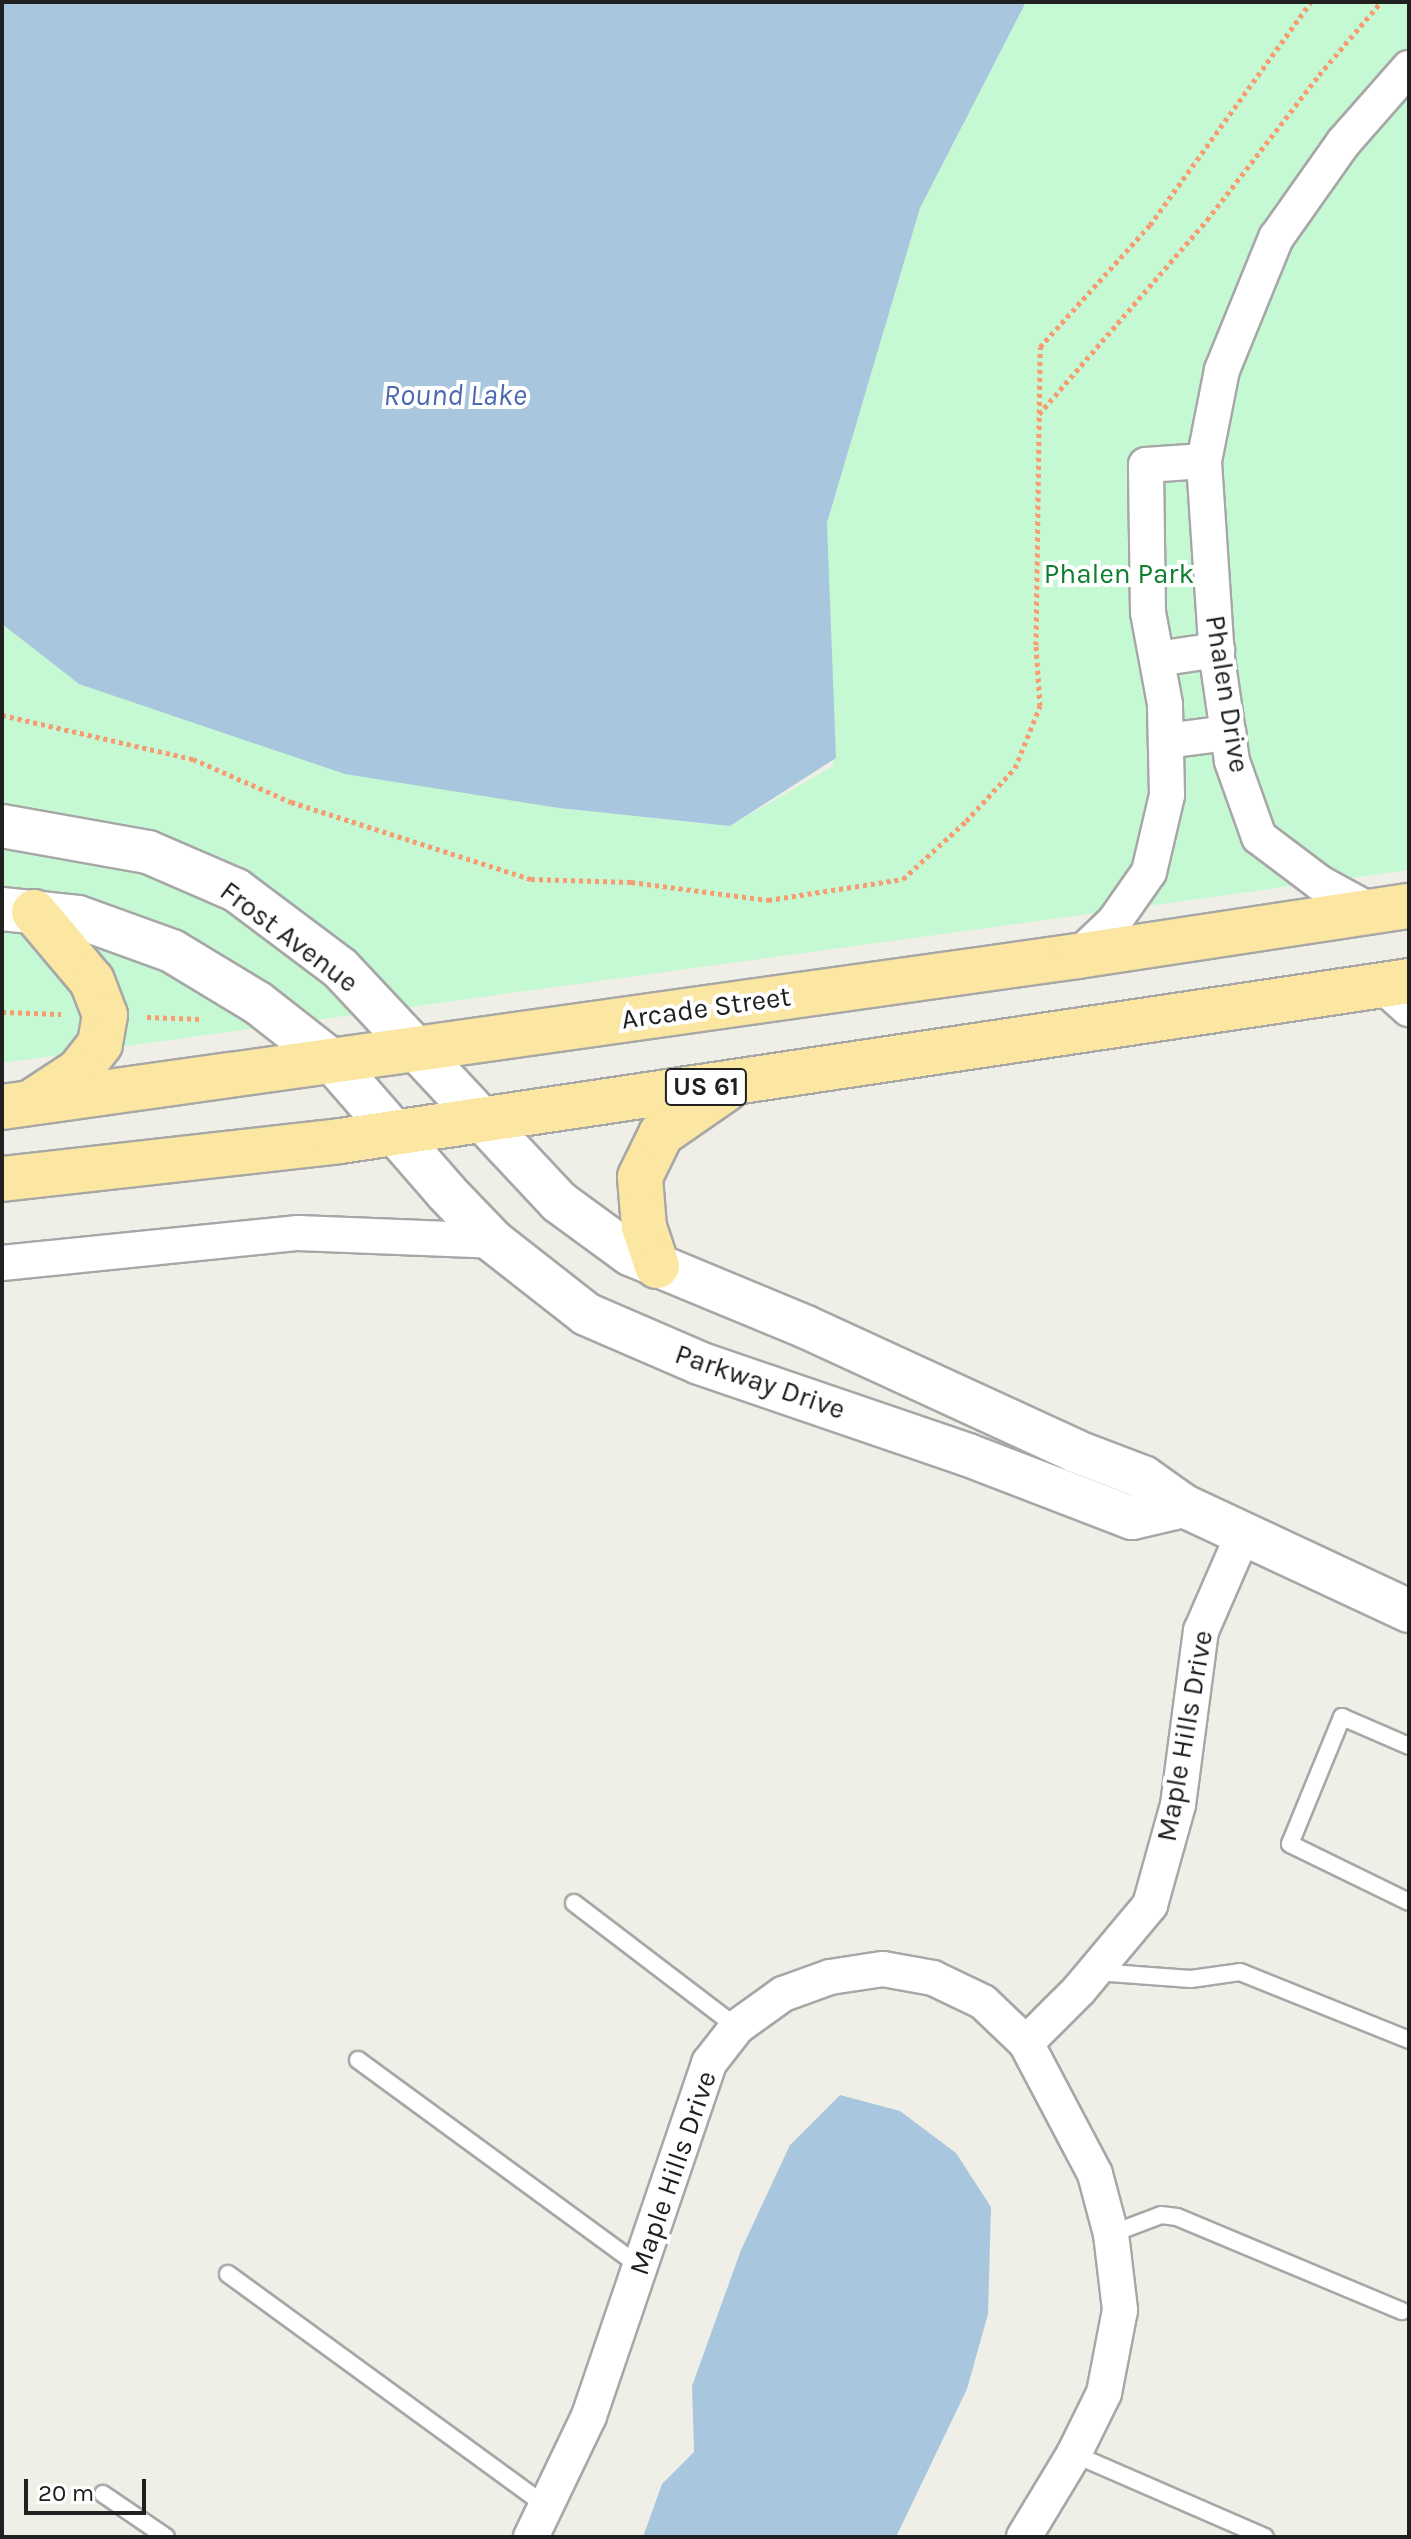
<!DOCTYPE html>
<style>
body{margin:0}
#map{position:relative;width:1411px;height:2539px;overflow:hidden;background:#f0efe7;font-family:Karla,sans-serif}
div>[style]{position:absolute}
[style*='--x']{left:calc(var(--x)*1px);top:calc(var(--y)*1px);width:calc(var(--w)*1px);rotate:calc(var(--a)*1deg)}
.park>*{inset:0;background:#c5f9d4}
.water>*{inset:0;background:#a8c6dd}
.path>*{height:5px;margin-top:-2.5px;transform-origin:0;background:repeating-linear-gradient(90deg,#f89b70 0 4px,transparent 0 8px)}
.roads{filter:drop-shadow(2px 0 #a7a7a7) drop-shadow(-2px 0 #a7a7a7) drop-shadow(0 2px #a7a7a7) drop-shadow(0 -2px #a7a7a7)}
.service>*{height:16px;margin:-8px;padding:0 8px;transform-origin:8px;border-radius:8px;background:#fff}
.minor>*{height:34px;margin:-17px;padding:0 17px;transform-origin:17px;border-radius:17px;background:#fff}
.tertiary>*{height:42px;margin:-21px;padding:0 21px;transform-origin:21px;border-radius:21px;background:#fff}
.primary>*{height:44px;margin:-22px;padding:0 22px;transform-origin:22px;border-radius:22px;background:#fbe7a1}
span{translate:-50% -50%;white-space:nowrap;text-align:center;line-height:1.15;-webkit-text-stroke:8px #fff;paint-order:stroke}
.shield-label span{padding:2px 6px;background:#fff;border:2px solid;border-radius:6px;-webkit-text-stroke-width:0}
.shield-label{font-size:26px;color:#202020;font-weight:700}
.park-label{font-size:28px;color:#0d7f2f}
.street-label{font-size:28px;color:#202020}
.water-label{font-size:30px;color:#4d69b0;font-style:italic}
.frame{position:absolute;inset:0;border:4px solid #202020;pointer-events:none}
.scale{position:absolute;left:24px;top:2479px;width:122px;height:36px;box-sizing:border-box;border:4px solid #202020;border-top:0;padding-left:10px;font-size:24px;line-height:28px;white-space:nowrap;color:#202020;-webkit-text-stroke:6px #fff;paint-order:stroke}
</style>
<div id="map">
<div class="park">
<div style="clip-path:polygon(1026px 2px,1409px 2px,1409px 870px,2px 1063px,2px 624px,79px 684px,559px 808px,730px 826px,833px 766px,827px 523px,920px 208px)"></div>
</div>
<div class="water">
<div style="clip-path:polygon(2px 2px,1026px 2px,920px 208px,827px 523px,836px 758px,730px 826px,559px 808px,345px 774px,79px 684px,2px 624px)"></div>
<div style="clip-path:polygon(840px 2095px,900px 2111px,956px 2153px,991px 2207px,988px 2314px,967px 2389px,896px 2537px,643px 2537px,662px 2484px,694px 2452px,692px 2386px,741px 2250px,790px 2145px)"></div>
</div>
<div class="path">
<div style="--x:1039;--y:414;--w:257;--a:-49.1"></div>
<div style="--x:1207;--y:220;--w:183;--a:-52.3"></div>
<div style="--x:1319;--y:75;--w:96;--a:-49.7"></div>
<div style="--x:2;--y:715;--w:196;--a:13"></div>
<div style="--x:193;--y:759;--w:107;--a:23.7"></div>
<div style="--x:291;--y:802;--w:252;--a:17.8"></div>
<div style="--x:531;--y:879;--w:100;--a:1.7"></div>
<div style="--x:631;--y:882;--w:138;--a:7.5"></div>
<div style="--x:768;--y:900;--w:137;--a:-8.8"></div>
<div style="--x:903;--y:879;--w:86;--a:-42.6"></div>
<div style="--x:966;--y:821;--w:72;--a:-47.2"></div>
<div style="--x:1015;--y:768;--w:67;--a:-68"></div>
<div style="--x:1040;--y:706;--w:61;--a:-93.8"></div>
<div style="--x:1036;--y:645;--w:298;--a:-89.2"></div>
<div style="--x:1040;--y:347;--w:164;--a:-48"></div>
<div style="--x:1150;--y:225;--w:275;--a:-54.2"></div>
<div style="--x:2;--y:1012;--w:59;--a:1.9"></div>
<div style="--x:147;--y:1017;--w:54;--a:2.1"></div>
</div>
<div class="roads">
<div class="service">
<div style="--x:1409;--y:1746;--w:73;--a:-156.6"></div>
<div style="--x:1342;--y:1717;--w:137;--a:112.3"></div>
<div style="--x:1290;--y:1844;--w:132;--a:26"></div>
<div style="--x:574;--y:1903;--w:205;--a:37.3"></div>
<div style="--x:1096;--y:1972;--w:95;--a:4.2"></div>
<div style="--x:1191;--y:1979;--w:49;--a:-8.1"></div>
<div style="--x:1240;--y:1972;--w:182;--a:21.9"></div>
<div style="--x:358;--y:2060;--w:351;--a:36.2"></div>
<div style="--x:1111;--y:2234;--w:53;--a:-20.8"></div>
<div style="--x:1161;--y:2215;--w:16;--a:7"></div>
<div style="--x:1177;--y:2217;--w:244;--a:22.7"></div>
<div style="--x:228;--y:2274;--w:396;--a:36.1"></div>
<div style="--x:1074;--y:2454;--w:208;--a:23.5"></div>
<div style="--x:103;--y:2494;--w:76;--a:34.3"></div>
</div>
<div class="minor">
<div style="--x:1157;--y:659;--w:61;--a:-8.5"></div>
<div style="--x:1166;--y:741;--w:63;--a:-7.4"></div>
<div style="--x:1371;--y:911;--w:58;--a:-151.2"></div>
<div style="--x:1320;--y:883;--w:76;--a:-143"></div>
<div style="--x:1259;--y:837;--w:81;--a:-109.6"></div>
<div style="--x:1232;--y:761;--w:28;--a:-98"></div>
<div style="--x:1228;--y:733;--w:76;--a:-98.3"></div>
<div style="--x:1217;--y:658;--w:197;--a:-93.8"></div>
<div style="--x:1204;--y:461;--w:93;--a:-78.8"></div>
<div style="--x:1222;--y:370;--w:143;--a:-67.8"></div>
<div style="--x:1276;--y:238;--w:116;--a:-54.8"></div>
<div style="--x:1343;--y:143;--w:100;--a:-48.7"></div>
<div style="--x:1078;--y:956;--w:50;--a:-43.4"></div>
<div style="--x:1114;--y:922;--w:61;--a:-55"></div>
<div style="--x:1149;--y:872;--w:79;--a:-76.8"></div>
<div style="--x:1167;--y:795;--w:91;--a:-91.3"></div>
<div style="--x:1165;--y:704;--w:94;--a:-100.5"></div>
<div style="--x:1148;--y:612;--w:147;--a:-90.8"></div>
<div style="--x:1146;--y:465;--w:58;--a:-3.9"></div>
<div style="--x:1382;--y:985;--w:36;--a:42"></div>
<div style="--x:2;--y:1263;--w:298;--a:-5.8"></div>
<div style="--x:298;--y:1233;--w:195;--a:2.3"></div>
<div style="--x:1026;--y:2043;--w:75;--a:-45"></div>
<div style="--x:1079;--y:1990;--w:111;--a:-50.1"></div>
<div style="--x:1150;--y:1905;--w:104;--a:-74.4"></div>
<div style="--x:1178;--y:1805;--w:176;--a:-82.5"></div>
<div style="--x:1201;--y:1631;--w:108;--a:-66.5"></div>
<div style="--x:531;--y:2537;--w:134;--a:-64.4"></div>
<div style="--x:589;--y:2416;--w:373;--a:-71.2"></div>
<div style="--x:709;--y:2063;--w:46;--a:-52.1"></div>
<div style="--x:737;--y:2027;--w:57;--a:-35.7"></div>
<div style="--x:783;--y:1994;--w:50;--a:-19.9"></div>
<div style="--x:830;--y:1977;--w:54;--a:-8.6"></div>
<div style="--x:883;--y:1969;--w:51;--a:10.2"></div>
<div style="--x:933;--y:1978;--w:55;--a:25.6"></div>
<div style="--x:983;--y:2002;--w:59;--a:43.6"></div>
<div style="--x:1026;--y:2043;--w:148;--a:62.2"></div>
<div style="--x:1095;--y:2174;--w:62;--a:75.1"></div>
<div style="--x:1111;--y:2234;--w:77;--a:83.2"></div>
<div style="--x:1120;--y:2310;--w:85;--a:100.9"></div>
<div style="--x:1104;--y:2393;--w:68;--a:116.2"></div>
<div style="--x:1074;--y:2454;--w:97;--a:121.1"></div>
</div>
<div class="tertiary">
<div style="--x:2;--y:826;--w:148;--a:10.1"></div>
<div style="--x:148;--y:852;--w:96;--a:23.4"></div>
<div style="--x:236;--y:890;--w:130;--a:36.9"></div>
<div style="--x:340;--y:968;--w:320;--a:46.9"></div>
<div style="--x:559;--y:1202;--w:88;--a:36.2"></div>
<div style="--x:630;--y:1254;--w:191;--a:22.5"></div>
<div style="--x:806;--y:1327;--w:296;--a:24.7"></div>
<div style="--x:1075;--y:1451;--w:73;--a:20.9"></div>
<div style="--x:1143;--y:1477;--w:50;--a:35.3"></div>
<div style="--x:1184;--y:1506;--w:248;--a:25"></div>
<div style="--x:2;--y:909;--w:76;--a:6"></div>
<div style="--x:78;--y:917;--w:100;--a:19.9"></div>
<div style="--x:172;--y:951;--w:100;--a:31.2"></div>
<div style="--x:258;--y:1003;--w:94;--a:38.1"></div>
<div style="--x:332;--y:1061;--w:175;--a:48.9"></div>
<div style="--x:447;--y:1193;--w:66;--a:46.2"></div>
<div style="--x:493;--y:1241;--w:118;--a:38.1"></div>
<div style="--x:586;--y:1314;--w:123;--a:23.4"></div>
<div style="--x:699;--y:1363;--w:284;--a:18.9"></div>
<div style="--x:968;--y:1455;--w:176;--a:21"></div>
<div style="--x:1132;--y:1518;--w:53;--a:-13"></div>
</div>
<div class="primary">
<div style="--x:34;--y:912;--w:90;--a:50"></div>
<div style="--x:92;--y:981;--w:36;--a:69"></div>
<div style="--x:105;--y:1015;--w:29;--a:100"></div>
<div style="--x:100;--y:1044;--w:34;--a:128"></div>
<div style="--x:79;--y:1071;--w:51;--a:146.9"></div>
<div style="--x:2;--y:1107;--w:1087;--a:-7.99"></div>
<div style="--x:1078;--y:956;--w:335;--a:-8.6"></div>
<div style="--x:2;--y:1179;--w:340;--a:-6.4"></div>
<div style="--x:340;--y:1141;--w:1081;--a:-8.51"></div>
<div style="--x:657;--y:1266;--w:41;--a:-108.4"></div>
<div style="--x:644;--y:1227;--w:50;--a:-94.6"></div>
<div style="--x:640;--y:1177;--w:48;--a:-64"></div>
<div style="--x:661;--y:1134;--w:79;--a:-34.7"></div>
</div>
</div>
<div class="shield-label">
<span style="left:706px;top:1087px">US 61</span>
</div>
<div class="park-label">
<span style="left:1119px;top:574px">Phalen Park</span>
</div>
<div class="street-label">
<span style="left:1227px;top:694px;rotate:81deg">Phalen Drive</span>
<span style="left:289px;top:937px;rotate:37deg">Frost Avenue</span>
<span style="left:706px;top:1008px;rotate:-8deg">Arcade Street</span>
<span style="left:760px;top:1382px;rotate:19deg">Parkway Drive</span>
<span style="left:1185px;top:1736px;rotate:-80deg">Maple Hills Drive</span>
<span style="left:673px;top:2173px;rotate:-71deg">Maple Hills Drive</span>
</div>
<div class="water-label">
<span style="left:455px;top:395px">Round Lake</span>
</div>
<div class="frame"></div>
<div class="scale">20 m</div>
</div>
